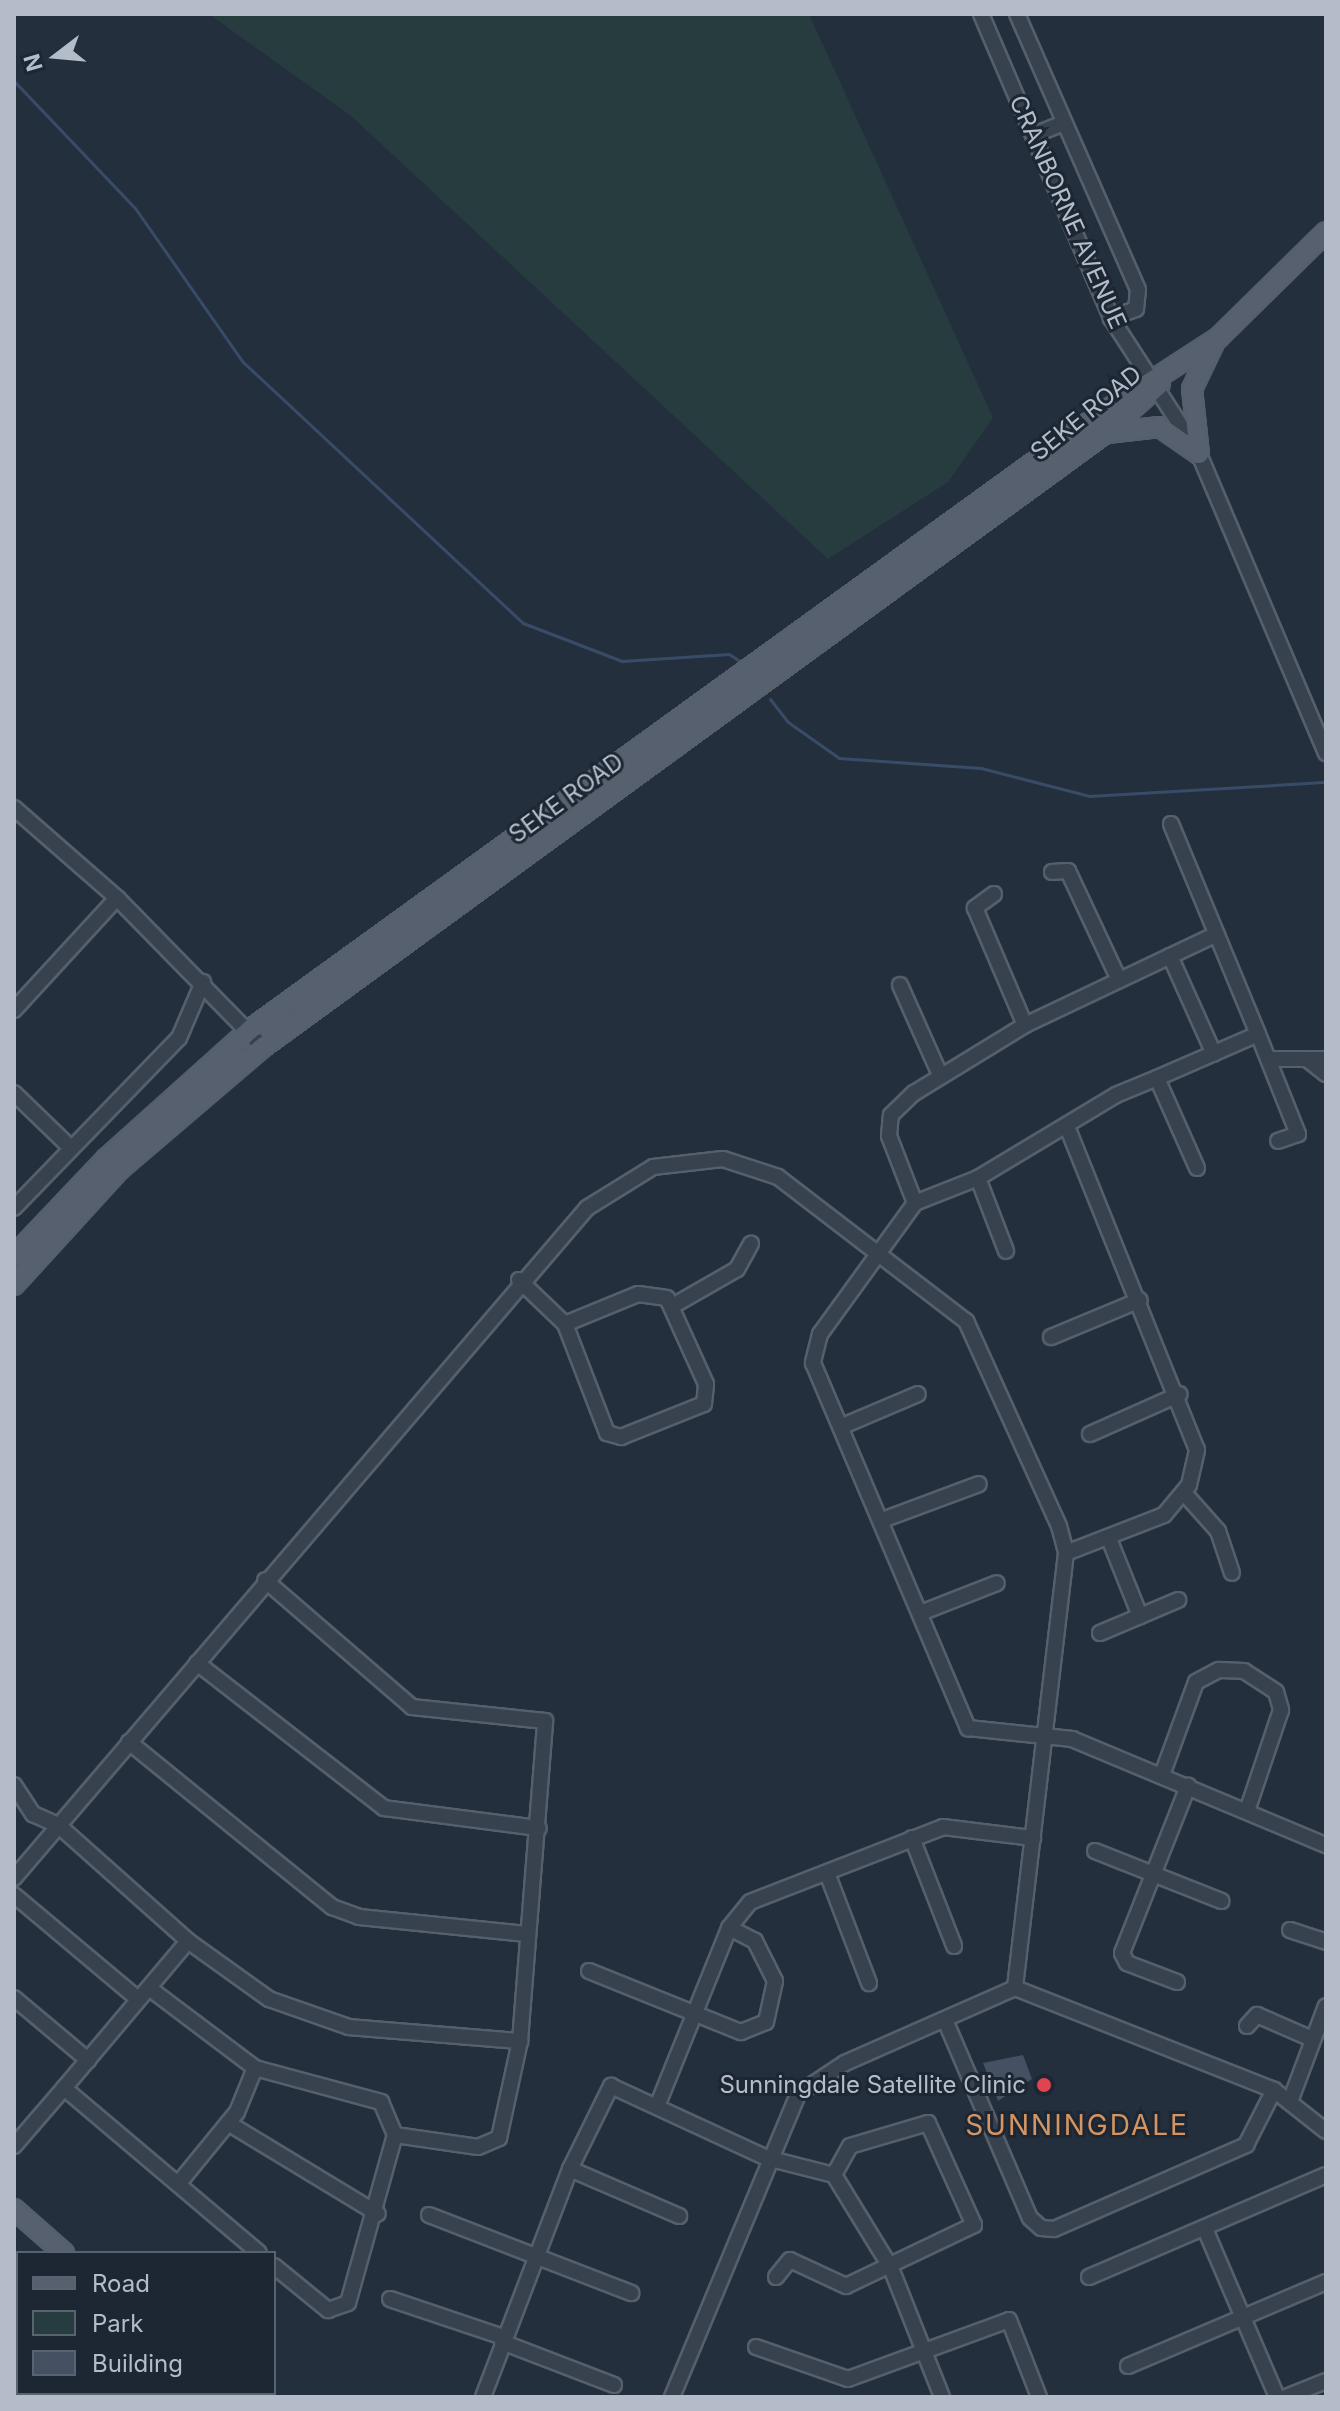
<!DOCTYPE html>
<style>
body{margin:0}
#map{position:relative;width:1340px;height:2411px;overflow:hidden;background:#242f3e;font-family:Inter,sans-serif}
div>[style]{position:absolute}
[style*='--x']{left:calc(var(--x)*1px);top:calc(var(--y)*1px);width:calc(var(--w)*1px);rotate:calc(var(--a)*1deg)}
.green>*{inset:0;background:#263c3f}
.stream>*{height:3px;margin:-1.5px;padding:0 1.5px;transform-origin:1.5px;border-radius:1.5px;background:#394c67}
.building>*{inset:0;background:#455162}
.roads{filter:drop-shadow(2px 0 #565f6c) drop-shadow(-2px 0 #565f6c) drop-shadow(0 2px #565f6c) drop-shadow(0 -2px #565f6c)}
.minor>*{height:14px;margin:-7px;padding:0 7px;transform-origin:7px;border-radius:7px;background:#38414e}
.major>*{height:18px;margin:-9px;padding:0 9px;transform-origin:9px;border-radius:9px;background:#56606e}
.dots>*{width:22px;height:22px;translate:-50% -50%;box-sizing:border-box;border:4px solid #1d2633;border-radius:50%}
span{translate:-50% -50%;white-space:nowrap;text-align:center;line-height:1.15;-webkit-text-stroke:6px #1d2633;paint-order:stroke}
.street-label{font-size:24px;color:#b4bcc9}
.poi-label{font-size:24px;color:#b4bcc9}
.right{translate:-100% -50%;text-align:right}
.quarter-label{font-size:28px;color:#d59563;letter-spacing:2px}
.frame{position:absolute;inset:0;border:16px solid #b4bcc9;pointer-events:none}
.legend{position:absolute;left:16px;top:2251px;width:260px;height:144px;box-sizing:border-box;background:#1d2633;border:2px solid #59626f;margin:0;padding:10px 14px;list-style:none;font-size:24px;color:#b4bcc9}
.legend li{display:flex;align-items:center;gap:16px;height:40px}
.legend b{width:40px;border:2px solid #59626f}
.north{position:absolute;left:16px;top:16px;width:80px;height:80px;-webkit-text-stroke:6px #1d2633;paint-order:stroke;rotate:254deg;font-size:22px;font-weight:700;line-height:32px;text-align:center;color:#b4bcc9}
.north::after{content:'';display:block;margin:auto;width:28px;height:36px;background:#b4bcc9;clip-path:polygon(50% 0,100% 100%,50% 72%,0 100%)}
</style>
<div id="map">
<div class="green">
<div style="clip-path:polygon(209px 14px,809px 14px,993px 418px,948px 482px,828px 559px,350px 115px)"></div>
</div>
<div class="stream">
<div style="--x:14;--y:81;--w:175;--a:46.4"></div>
<div style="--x:135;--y:208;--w:188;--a:55"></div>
<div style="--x:243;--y:362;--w:383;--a:43"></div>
<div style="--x:523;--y:623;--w:106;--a:21"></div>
<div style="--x:622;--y:661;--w:107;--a:-3.7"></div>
<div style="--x:729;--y:654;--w:14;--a:34"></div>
<div style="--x:770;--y:699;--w:29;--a:52"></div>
<div style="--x:788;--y:722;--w:62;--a:35.2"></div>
<div style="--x:839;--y:758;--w:142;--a:4"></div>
<div style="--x:981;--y:768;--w:112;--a:14.5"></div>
<div style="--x:1089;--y:796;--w:235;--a:-3.4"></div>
</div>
<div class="building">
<div style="clip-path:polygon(1023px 2055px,1032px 2079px,998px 2101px,983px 2063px)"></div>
</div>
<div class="roads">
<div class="minor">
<div style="--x:981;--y:14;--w:331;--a:66.8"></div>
<div style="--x:1111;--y:318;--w:162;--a:57.1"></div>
<div style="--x:1199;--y:454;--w:325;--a:67"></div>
<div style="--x:1017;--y:14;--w:301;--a:66.3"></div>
<div style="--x:1138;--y:290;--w:19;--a:96"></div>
<div style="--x:1136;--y:309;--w:27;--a:160"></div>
<div style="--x:1034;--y:135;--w:32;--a:-22"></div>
<div style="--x:14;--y:808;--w:137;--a:41.1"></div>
<div style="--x:117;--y:898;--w:209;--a:45.6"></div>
<div style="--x:1171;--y:824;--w:227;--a:67.5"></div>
<div style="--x:1052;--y:872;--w:16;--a:-4"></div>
<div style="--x:1068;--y:871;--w:120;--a:64.9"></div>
<div style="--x:994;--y:894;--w:24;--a:144"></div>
<div style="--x:975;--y:908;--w:127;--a:66.9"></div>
<div style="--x:1170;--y:956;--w:107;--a:65.8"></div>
<div style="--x:900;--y:985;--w:98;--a:66"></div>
<div style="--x:14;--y:1010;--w:152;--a:-47.4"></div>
<div style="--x:1269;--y:1059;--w:57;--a:0"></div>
<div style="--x:1308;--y:1060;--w:23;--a:38"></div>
<div style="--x:1157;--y:1078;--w:110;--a:-23.5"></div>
<div style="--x:1258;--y:1034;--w:108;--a:68.2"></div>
<div style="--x:1298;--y:1134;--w:21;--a:161"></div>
<div style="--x:14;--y:1093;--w:78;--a:44"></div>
<div style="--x:1197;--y:1168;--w:98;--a:-114"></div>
<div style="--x:1157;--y:1078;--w:44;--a:157.5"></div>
<div style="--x:1116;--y:1095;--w:161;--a:149"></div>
<div style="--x:978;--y:1178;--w:68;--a:158.4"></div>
<div style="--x:915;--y:1203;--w:162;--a:125.9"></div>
<div style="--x:820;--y:1334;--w:30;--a:104"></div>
<div style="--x:813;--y:1363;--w:397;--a:67"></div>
<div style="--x:968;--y:1728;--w:105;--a:6"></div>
<div style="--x:1072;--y:1739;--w:275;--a:22.7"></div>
<div style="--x:978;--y:1178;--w:78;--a:69"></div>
<div style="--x:915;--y:1203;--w:72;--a:-111.2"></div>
<div style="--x:889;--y:1136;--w:21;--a:-85"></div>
<div style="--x:891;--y:1115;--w:32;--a:-44"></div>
<div style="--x:914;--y:1093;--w:130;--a:-31.5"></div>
<div style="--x:1025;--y:1025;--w:212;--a:-25.4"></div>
<div style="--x:14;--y:1208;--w:237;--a:-45.9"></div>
<div style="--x:179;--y:1038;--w:61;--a:-66.8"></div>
<div style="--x:519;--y:1280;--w:64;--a:43.7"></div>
<div style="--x:565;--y:1324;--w:117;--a:68.9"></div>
<div style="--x:607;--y:1433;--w:15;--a:16"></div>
<div style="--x:621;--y:1437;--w:89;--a:-21.7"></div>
<div style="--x:704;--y:1404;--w:20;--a:-84"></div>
<div style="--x:706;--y:1384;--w:94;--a:-114.4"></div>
<div style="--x:667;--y:1298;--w:29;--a:-172"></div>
<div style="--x:638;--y:1294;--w:79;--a:157.7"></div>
<div style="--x:676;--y:1304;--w:70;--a:-29.8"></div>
<div style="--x:737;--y:1269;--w:29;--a:-61"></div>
<div style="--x:1051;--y:1337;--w:96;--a:-22.6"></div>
<div style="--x:845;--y:1425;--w:79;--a:-23"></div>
<div style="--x:1090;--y:1434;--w:98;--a:-24"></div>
<div style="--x:1185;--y:1494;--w:50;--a:48.3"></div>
<div style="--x:1218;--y:1531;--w:44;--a:71.6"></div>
<div style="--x:885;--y:1519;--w:100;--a:-20.4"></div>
<div style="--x:1110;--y:1541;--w:81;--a:68.2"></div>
<div style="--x:1066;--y:1553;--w:105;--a:-21.2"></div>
<div style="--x:1164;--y:1515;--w:39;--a:-50"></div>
<div style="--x:1189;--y:1485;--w:36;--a:-77"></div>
<div style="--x:1197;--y:1450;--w:349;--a:-111.9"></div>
<div style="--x:923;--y:1612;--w:79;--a:-21.4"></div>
<div style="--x:1100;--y:1633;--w:85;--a:-22.9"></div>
<div style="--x:197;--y:1663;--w:237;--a:37.8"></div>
<div style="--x:384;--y:1808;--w:156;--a:7.4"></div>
<div style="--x:129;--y:1742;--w:262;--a:39.1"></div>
<div style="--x:332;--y:1907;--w:29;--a:20"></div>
<div style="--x:359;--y:1917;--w:169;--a:5.8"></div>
<div style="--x:1162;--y:1775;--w:99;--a:-69.9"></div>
<div style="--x:1196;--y:1682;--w:26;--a:-28"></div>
<div style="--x:1219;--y:1670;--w:25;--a:2"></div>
<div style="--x:1244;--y:1671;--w:38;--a:33"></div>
<div style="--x:1276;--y:1692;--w:19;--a:74"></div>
<div style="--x:1281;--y:1710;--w:103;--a:108.6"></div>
<div style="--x:14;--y:1785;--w:35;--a:57"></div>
<div style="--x:33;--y:1814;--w:27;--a:24"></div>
<div style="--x:58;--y:1825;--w:174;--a:41.7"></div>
<div style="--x:188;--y:1941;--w:100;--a:35.6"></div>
<div style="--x:269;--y:1999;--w:85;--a:19.3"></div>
<div style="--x:349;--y:2027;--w:172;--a:4.7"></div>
<div style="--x:520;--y:2041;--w:321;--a:-85.5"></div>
<div style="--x:545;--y:1721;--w:134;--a:-174"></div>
<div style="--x:412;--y:1707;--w:194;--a:-139.2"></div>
<div style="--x:912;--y:1838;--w:116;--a:68.7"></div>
<div style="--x:1095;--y:1851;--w:136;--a:21.6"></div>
<div style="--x:827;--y:1873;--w:118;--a:69.1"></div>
<div style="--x:14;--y:1878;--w:882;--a:-49.46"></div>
<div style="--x:587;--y:1208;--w:78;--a:-31.8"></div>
<div style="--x:653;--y:1167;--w:70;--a:-6.5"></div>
<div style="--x:723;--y:1159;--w:58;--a:18.1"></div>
<div style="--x:778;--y:1177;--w:237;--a:37.5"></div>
<div style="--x:966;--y:1321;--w:225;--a:65.6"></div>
<div style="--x:1059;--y:1526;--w:28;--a:75"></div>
<div style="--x:1066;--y:1553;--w:438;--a:96.7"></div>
<div style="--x:14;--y:1895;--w:162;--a:40"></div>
<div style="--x:1290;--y:1930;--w:38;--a:18"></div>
<div style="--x:188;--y:1941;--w:192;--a:130.1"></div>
<div style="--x:64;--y:2088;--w:255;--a:40.2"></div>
<div style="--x:589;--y:1971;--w:164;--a:21.9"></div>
<div style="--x:741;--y:2032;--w:27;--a:-22"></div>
<div style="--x:766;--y:2022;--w:42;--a:-77.6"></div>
<div style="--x:775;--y:1981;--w:45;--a:-116.6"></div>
<div style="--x:755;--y:1941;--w:29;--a:-153"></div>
<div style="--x:1177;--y:1982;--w:53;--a:-159.2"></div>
<div style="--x:1127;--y:1963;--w:11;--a:-117"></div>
<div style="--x:1122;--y:1953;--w:180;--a:-68.4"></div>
<div style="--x:149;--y:1988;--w:133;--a:37"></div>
<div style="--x:255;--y:2068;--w:48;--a:112.2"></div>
<div style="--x:237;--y:2112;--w:93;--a:129.3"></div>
<div style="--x:14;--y:1998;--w:97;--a:40"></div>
<div style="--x:945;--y:2020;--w:215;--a:66.8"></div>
<div style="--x:1030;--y:2218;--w:15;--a:42"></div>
<div style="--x:1041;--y:2228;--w:13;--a:4"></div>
<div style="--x:1054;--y:2229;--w:210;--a:-23.6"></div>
<div style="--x:1246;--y:2145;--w:62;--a:-63"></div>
<div style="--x:1247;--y:2026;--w:15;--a:-48"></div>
<div style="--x:1257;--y:2015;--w:60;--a:23.6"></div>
<div style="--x:255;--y:2068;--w:131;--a:15.1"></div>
<div style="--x:381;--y:2102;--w:36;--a:67"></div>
<div style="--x:1291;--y:2099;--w:99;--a:-69.4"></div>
<div style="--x:658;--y:2104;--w:190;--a:-68"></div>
<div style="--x:729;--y:1928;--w:33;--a:-51"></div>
<div style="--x:750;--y:1902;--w:207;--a:-21.2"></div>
<div style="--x:943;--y:1827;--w:91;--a:7"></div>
<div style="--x:228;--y:2123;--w:175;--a:31.2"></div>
<div style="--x:14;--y:2146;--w:77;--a:-49.2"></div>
<div style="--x:570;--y:2169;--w:119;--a:23.3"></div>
<div style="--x:429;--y:2215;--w:217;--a:21.1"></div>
<div style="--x:1205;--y:2229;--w:183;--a:66.8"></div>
<div style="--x:274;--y:2266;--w:70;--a:39.2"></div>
<div style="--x:328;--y:2310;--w:21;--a:-19"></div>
<div style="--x:348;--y:2303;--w:174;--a:-74.4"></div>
<div style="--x:395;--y:2135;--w:84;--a:8.2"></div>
<div style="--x:478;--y:2147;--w:23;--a:-23"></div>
<div style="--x:499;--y:2138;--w:99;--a:-77.8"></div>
<div style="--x:776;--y:2277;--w:22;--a:-51"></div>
<div style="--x:790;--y:2260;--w:62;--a:24.9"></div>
<div style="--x:846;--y:2286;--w:142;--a:-25.5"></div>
<div style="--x:974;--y:2225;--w:112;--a:-114.3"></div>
<div style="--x:928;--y:2123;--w:81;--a:163.6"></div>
<div style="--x:850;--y:2146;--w:33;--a:119"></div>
<div style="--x:1089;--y:2277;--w:258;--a:-23.3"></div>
<div style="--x:390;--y:2299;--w:119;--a:18.6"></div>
<div style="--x:502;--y:2342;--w:120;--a:21"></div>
<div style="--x:756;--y:2347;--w:97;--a:19.2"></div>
<div style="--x:848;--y:2379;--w:171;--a:-20.1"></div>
<div style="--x:1009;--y:2320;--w:83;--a:68.7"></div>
<div style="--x:1128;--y:2366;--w:215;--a:-23"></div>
<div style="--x:483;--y:2397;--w:244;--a:-69.1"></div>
<div style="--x:570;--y:2169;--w:93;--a:-63.7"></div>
<div style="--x:611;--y:2086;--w:172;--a:24.8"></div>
<div style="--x:767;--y:2158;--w:69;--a:14.2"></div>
<div style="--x:834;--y:2175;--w:109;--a:58.5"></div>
<div style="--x:891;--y:2268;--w:139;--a:68.4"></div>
<div style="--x:672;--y:2397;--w:328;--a:-67.4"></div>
<div style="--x:798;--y:2094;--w:56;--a:-33.4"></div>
<div style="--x:845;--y:2063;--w:186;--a:-23.8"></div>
<div style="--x:1015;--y:1988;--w:278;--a:21.5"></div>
<div style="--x:1274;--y:2090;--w:66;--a:38.3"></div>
<div style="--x:1286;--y:2397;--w:43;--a:-21.8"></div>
</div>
<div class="major">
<div style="--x:1107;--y:433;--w:53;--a:-6.5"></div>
<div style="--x:1160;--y:427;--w:47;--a:34.7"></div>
<div style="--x:1199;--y:454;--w:65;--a:-96.1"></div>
<div style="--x:1192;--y:389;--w:51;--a:-64.4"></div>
<div style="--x:14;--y:1256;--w:134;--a:-46.5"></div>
<div style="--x:106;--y:1159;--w:195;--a:-41.9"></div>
<div style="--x:251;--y:1029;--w:1049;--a:-35.89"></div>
<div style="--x:1101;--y:414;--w:140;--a:-33"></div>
<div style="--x:1218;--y:338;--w:151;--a:-44.5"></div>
<div style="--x:14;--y:1285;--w:157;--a:-47.6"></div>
<div style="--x:120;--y:1169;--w:188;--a:-40.5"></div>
<div style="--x:263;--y:1047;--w:1041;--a:-36.09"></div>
<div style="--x:1104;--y:434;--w:75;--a:-41.8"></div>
<div style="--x:14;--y:2209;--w:67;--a:41.3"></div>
<div style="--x:227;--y:2393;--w:6;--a:39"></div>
</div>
</div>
<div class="dots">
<div style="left:1044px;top:2085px;background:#e0444e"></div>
</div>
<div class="street-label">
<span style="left:1068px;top:212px;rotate:66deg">CRANBORNE AVENUE</span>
<span style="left:1086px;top:413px;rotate:-39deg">SEKE ROAD</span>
<span style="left:566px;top:798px;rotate:-36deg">SEKE ROAD</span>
</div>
<div class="poi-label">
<span class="right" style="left:1026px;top:2085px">Sunningdale Satellite Clinic</span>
</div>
<div class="quarter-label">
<span style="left:1077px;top:2125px">SUNNINGDALE</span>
</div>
<div class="frame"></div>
<ul class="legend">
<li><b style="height:10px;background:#56606e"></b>Road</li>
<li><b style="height:22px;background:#263c3f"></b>Park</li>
<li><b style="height:22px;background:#455162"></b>Building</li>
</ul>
<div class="north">N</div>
</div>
